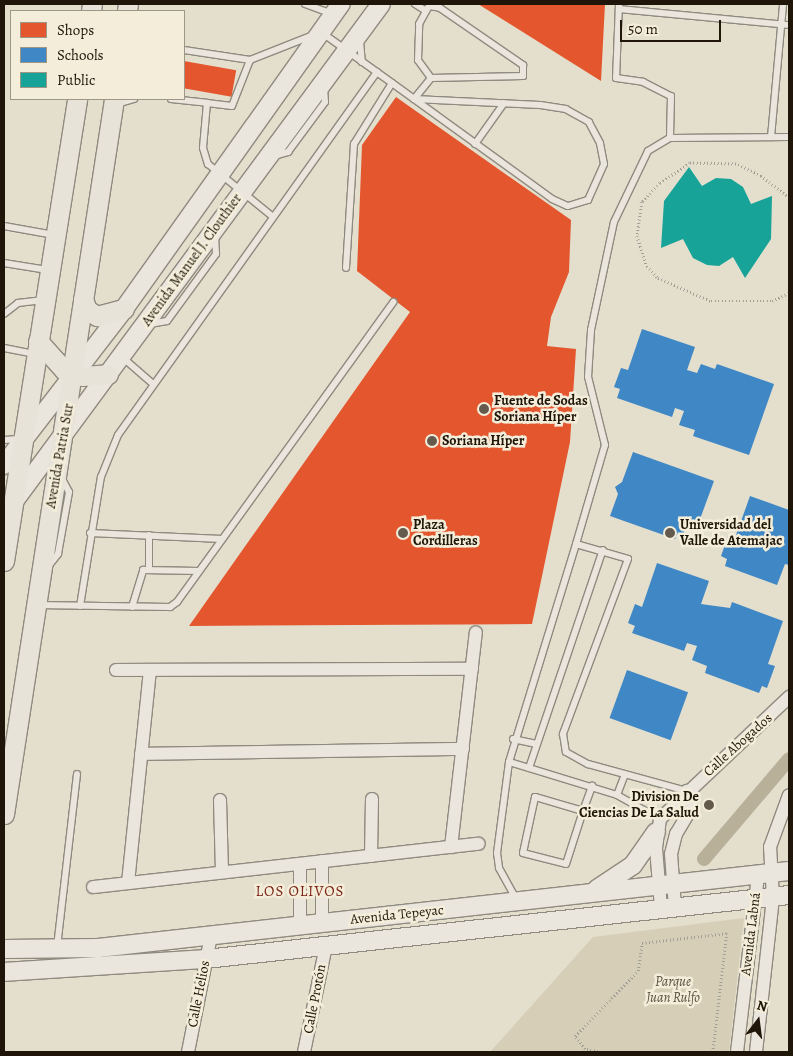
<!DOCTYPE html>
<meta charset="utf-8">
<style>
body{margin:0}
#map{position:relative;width:793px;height:1056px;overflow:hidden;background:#e4decd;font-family:Alegreya,serif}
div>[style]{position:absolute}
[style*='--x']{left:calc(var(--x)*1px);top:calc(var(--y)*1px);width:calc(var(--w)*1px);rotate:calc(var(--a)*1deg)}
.green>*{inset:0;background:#d6ceb6}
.shops>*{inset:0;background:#e4572e;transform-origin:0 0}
.schools>*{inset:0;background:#3f88c5;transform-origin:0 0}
.public>*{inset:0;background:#17a398}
.canal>*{height:14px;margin:-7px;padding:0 7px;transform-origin:7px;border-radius:7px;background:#b9b09a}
.path>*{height:2.5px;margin-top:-1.25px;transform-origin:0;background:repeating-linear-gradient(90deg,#a29f97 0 1px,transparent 0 3.5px)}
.roads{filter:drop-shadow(1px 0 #8f8a7f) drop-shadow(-1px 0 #8f8a7f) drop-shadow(0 1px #8f8a7f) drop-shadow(0 -1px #8f8a7f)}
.lane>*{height:6px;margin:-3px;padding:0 3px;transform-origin:3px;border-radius:3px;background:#eae6de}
.street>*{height:12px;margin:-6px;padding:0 6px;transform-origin:6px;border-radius:6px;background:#eae6de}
.secondary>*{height:18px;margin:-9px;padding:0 9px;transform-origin:9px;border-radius:9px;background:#eae6de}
.primary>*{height:19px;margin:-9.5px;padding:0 9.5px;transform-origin:9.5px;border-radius:9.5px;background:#e7e3d9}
.dots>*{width:14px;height:14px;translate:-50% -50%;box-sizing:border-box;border:2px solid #f3edd9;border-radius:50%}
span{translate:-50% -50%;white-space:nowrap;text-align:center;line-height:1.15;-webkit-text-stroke:5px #f3edd9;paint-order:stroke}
.street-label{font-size:14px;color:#1f1509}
.poi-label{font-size:14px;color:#1f1509;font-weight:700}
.left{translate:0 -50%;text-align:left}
.right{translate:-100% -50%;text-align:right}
.park-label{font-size:14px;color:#5b513f;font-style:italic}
.neighbourhood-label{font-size:15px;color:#7a1f14;letter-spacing:1px}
.frame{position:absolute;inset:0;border:5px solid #1f1509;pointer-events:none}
.legend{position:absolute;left:10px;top:10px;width:175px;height:90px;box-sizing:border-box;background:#f3edd9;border:1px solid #9e9786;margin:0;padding:6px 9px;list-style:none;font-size:15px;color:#1f1509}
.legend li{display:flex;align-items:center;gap:10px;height:25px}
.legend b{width:25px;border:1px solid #9e9786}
.north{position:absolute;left:733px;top:996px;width:50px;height:50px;-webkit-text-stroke:4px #f3edd9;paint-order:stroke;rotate:15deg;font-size:14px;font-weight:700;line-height:20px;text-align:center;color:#1f1509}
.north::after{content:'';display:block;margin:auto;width:18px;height:22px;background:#1f1509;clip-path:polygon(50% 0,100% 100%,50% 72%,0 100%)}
.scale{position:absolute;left:620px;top:20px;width:101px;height:22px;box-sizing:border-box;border:2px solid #1f1509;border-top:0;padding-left:6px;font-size:15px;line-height:18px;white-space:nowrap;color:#1f1509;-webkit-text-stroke:4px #f3edd9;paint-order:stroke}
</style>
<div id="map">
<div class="green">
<div style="clip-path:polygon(744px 918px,729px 1052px,490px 1052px,593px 937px)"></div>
</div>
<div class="shops">
<div style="clip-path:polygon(478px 4px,605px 4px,601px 81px)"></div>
<div style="left:184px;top:61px;width:53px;height:27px;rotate:10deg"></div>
<div style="clip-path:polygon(396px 97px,571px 220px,569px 272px,551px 317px,547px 346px,576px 349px,570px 442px,532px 624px,189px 626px,410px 312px,357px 271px,362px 145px)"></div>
</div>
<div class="schools">
<div style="clip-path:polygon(642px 329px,695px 347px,687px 370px,697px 373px,701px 364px,715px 369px,717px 364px,774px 384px,749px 455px,693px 436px,695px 430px,679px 425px,684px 411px,675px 408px,672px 417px,617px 398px,620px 389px,614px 387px,621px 368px,628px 370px)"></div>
<div style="clip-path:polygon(633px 452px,714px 481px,696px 530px,686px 526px,683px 536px,677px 534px,675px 539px,610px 516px,618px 494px,615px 487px,622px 482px)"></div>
<div style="clip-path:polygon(750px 496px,789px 510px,789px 565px,785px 564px,777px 585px,725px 566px,727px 559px,721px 556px,728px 536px,735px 538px)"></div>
<div style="clip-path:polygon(657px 563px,709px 581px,701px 604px,730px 608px,732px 602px,783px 621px,768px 664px,775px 666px,767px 688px,762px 686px,759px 693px,705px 673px,707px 666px,692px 660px,697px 646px,687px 643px,684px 651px,632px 633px,635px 626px,628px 623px,635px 604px,642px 607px)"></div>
<div style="left:627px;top:670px;width:65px;height:51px;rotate:20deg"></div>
</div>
<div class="public">
<div style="clip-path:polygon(689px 167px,702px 186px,716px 178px,731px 179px,743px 187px,751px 204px,772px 196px,771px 239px,745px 278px,733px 257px,719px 266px,707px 265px,693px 258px,683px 239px,661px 248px,664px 201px)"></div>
</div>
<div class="canal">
<div style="--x:704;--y:859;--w:131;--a:-49.6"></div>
</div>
<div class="path">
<div style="--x:789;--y:198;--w:36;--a:-142"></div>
<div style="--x:761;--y:176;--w:28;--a:-154"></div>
<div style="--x:736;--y:164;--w:46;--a:-178.8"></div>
<div style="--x:690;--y:163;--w:36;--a:146"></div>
<div style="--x:660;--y:183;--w:26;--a:133"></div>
<div style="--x:642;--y:202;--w:34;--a:98"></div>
<div style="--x:637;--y:236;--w:32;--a:72"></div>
<div style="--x:647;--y:266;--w:16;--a:47"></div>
<div style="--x:658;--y:278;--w:58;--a:23.5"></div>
<div style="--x:711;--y:301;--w:61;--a:0"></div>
<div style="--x:772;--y:301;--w:19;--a:-25"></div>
<div style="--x:598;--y:1052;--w:13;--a:-167"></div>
<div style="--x:585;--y:1049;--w:16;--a:-128"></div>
<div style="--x:575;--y:1036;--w:91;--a:-45.9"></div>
<div style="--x:638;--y:971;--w:28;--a:-82"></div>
<div style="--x:642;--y:943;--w:86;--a:-6.7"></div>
<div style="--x:727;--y:933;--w:120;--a:96.7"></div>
</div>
<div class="roads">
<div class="lane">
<div style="--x:305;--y:4;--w:29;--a:20"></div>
<div style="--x:415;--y:4;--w:13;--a:32"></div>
<div style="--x:619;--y:4;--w:74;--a:92.3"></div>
<div style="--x:616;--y:78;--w:27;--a:8"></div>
<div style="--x:643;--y:82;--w:31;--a:27"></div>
<div style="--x:671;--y:96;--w:42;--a:91.4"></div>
<div style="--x:429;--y:6;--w:11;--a:10"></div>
<div style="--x:440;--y:8;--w:101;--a:34.5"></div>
<div style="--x:523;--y:65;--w:11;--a:90"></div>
<div style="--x:523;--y:76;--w:92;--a:178.8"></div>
<div style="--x:431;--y:78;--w:22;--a:-126"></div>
<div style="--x:418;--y:60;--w:36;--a:-88"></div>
<div style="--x:419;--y:24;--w:21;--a:-61"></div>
<div style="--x:619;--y:9;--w:171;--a:5.4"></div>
<div style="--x:360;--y:41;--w:21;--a:85"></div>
<div style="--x:184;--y:50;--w:67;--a:8.6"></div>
<div style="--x:250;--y:60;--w:76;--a:-21.5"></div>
<div style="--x:321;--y:32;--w:87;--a:35.7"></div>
<div style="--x:392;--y:83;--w:72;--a:121.9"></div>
<div style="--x:354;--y:144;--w:124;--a:93.7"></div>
<div style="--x:392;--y:83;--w:198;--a:35.9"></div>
<div style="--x:552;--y:199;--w:17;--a:24"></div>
<div style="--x:568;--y:206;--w:21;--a:-17"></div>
<div style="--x:588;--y:200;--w:39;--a:-66"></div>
<div style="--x:604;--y:164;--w:21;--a:-101"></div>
<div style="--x:600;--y:143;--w:24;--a:-118"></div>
<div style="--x:589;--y:122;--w:26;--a:-151"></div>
<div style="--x:566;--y:109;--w:26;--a:-171"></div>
<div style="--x:540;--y:105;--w:126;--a:-177.3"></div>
<div style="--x:414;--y:99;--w:27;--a:-51"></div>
<div style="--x:171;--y:99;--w:36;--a:6"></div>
<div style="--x:207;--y:103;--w:45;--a:95.1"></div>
<div style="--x:203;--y:148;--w:17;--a:73"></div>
<div style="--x:208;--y:164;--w:82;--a:39.1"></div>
<div style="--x:207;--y:103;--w:25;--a:7"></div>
<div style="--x:232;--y:106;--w:49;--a:-68.6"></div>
<div style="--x:116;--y:104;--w:19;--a:-16"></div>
<div style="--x:771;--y:137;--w:134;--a:-84.8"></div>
<div style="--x:475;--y:144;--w:50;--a:-54.7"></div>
<div style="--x:274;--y:156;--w:15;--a:-16"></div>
<div style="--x:288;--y:152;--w:62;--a:-53.5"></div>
<div style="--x:325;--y:102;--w:13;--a:-94"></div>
<div style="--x:4;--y:226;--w:51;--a:10.2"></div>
<div style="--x:4;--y:263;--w:44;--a:9.2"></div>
<div style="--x:4;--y:314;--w:18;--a:-38"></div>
<div style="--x:18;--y:303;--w:25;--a:-7"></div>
<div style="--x:150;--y:324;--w:17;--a:-10"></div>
<div style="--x:167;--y:321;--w:83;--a:-53.8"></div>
<div style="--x:216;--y:254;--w:19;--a:-93"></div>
<div style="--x:4;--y:348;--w:32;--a:11"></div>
<div style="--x:122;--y:357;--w:40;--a:41"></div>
<div style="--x:4;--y:440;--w:15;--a:-4"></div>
<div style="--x:90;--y:533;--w:132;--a:2.6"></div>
<div style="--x:576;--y:544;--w:103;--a:-73.7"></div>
<div style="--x:605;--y:445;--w:70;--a:-104"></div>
<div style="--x:588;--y:377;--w:47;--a:-86.3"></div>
<div style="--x:591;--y:330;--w:110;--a:-78"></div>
<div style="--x:614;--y:222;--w:79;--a:-64.4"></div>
<div style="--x:648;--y:151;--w:26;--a:-31"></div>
<div style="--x:670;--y:138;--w:119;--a:-0.5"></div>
<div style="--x:149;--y:567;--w:32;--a:-90"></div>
<div style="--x:47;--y:568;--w:18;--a:-52"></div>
<div style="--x:58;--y:554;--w:63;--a:-79.9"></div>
<div style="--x:69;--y:492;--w:17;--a:-118"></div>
<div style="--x:37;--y:605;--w:133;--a:0.9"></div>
<div style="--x:170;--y:607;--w:9;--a:-36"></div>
<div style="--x:177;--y:602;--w:370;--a:-54.2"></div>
<div style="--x:80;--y:606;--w:131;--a:-80.8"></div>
<div style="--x:101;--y:477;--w:45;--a:-68"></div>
<div style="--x:118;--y:435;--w:446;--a:-54.5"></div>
<div style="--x:132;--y:607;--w:39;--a:-73"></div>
<div style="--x:143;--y:570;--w:56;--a:1"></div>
<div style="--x:513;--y:739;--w:24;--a:12"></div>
<div style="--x:509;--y:762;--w:92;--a:97.5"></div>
<div style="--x:497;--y:853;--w:15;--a:82"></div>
<div style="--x:499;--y:868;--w:37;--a:61"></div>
<div style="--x:529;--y:768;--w:230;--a:-71.3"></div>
<div style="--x:617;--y:795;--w:22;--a:-69"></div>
<div style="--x:583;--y:811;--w:50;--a:-163.7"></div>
<div style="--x:535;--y:797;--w:57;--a:102.1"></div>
<div style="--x:523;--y:853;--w:44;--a:14.3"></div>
<div style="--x:566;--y:864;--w:56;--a:-72.2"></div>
<div style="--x:583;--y:811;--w:27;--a:-70"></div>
<div style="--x:660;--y:819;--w:49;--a:-150.8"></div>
<div style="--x:617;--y:795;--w:113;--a:-163"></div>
<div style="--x:509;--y:762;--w:228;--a:-72.9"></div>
<div style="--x:576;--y:544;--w:54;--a:16.1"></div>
<div style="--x:628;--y:559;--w:187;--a:110.4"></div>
<div style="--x:563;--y:734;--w:18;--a:81"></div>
<div style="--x:566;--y:752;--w:25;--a:29"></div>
<div style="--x:588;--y:764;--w:103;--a:15.3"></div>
<div style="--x:57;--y:947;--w:174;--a:-83.4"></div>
</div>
<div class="street">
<div style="--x:116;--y:670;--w:356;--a:-0.2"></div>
<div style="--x:141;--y:754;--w:322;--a:-0.9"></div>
<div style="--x:220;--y:800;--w:72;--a:88.4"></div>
<div style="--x:451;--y:847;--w:216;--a:-83.4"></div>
<div style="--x:371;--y:856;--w:57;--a:-89"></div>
<div style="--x:128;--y:883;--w:214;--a:-84.1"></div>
<div style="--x:93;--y:887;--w:388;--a:-6.4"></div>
<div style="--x:675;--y:907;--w:53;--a:-94.3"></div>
<div style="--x:671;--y:854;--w:21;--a:-76"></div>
<div style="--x:676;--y:834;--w:31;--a:-59"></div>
<div style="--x:692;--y:807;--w:17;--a:-107"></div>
<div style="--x:661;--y:908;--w:60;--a:-94.8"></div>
<div style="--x:656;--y:848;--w:29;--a:-82"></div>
<div style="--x:660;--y:819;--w:178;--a:-43.4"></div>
<div style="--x:322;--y:923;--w:62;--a:-90"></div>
<div style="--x:300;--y:926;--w:62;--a:-90"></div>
<div style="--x:188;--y:1052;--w:118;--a:-78.8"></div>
<div style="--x:304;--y:1052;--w:108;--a:-78.3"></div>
<div style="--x:737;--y:1052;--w:178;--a:-83.2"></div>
<div style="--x:756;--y:1052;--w:156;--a:-83.7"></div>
<div style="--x:773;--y:897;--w:50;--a:-93.4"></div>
<div style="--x:770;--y:847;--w:55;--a:-69.9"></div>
</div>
<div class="secondary">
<div style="--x:4;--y:465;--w:197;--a:-52.4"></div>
<div style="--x:124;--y:309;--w:374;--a:-54.6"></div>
<div style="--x:12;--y:504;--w:621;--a:-53.57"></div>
<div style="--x:597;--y:889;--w:43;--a:-33.7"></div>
<div style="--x:633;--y:865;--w:40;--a:-55.1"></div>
<div style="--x:4;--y:949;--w:94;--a:-0.6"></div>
<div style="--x:98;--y:948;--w:695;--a:-6.36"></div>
<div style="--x:4;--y:972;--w:202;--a:-3.7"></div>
<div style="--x:206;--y:959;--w:587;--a:-6.26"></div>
</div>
<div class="primary">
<div style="--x:91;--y:11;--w:7;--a:-82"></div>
<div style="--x:127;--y:11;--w:7;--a:-82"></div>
<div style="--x:83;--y:299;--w:12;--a:70"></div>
<div style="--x:87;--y:310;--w:12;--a:31"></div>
<div style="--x:97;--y:316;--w:28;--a:-15"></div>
<div style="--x:38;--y:341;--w:39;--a:48"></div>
<div style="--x:64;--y:370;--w:19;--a:18"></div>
<div style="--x:82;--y:376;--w:26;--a:-4"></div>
<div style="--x:4;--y:561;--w:468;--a:-81"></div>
<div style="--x:4;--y:814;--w:723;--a:-81.25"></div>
</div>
</div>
<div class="dots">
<div style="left:484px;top:409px;background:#645b4e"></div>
<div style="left:432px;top:441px;background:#645b4e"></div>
<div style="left:403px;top:533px;background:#645b4e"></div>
<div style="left:670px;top:533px;background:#645b4e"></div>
<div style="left:709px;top:805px;background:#645b4e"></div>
</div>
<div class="street-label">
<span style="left:192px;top:260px;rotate:-54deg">Avenida Manuel J. Clouthier</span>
<span style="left:60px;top:456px;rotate:-80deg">Avenida Patria Sur</span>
<span style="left:738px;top:745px;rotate:-42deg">Calle Abogados</span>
<span style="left:397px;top:915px;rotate:-6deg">Avenida Tepeyac</span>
<span style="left:751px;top:934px;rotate:-83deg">Avenida Labná</span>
<span style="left:199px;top:994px;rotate:-79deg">Calle Helios</span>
<span style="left:315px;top:999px;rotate:-79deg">Calle Protón</span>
</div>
<div class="poi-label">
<span class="left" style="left:494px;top:409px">Fuente de Sodas<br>Soriana Híper</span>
<span class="left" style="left:442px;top:441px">Soriana Híper</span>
<span class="left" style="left:413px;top:533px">Plaza<br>Cordilleras</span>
<span class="left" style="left:680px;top:533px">Universidad del<br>Valle de Atemajac</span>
<span class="right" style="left:699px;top:805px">Division De<br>Ciencias De La Salud</span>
</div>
<div class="park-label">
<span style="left:673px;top:990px">Parque<br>Juan Rulfo</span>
</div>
<div class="neighbourhood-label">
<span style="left:300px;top:892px">LOS OLIVOS</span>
</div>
<div class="frame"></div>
<ul class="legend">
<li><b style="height:14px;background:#e4572e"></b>Shops</li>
<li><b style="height:14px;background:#3f88c5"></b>Schools</li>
<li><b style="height:14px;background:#17a398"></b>Public</li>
</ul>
<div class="north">N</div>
<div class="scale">50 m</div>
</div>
